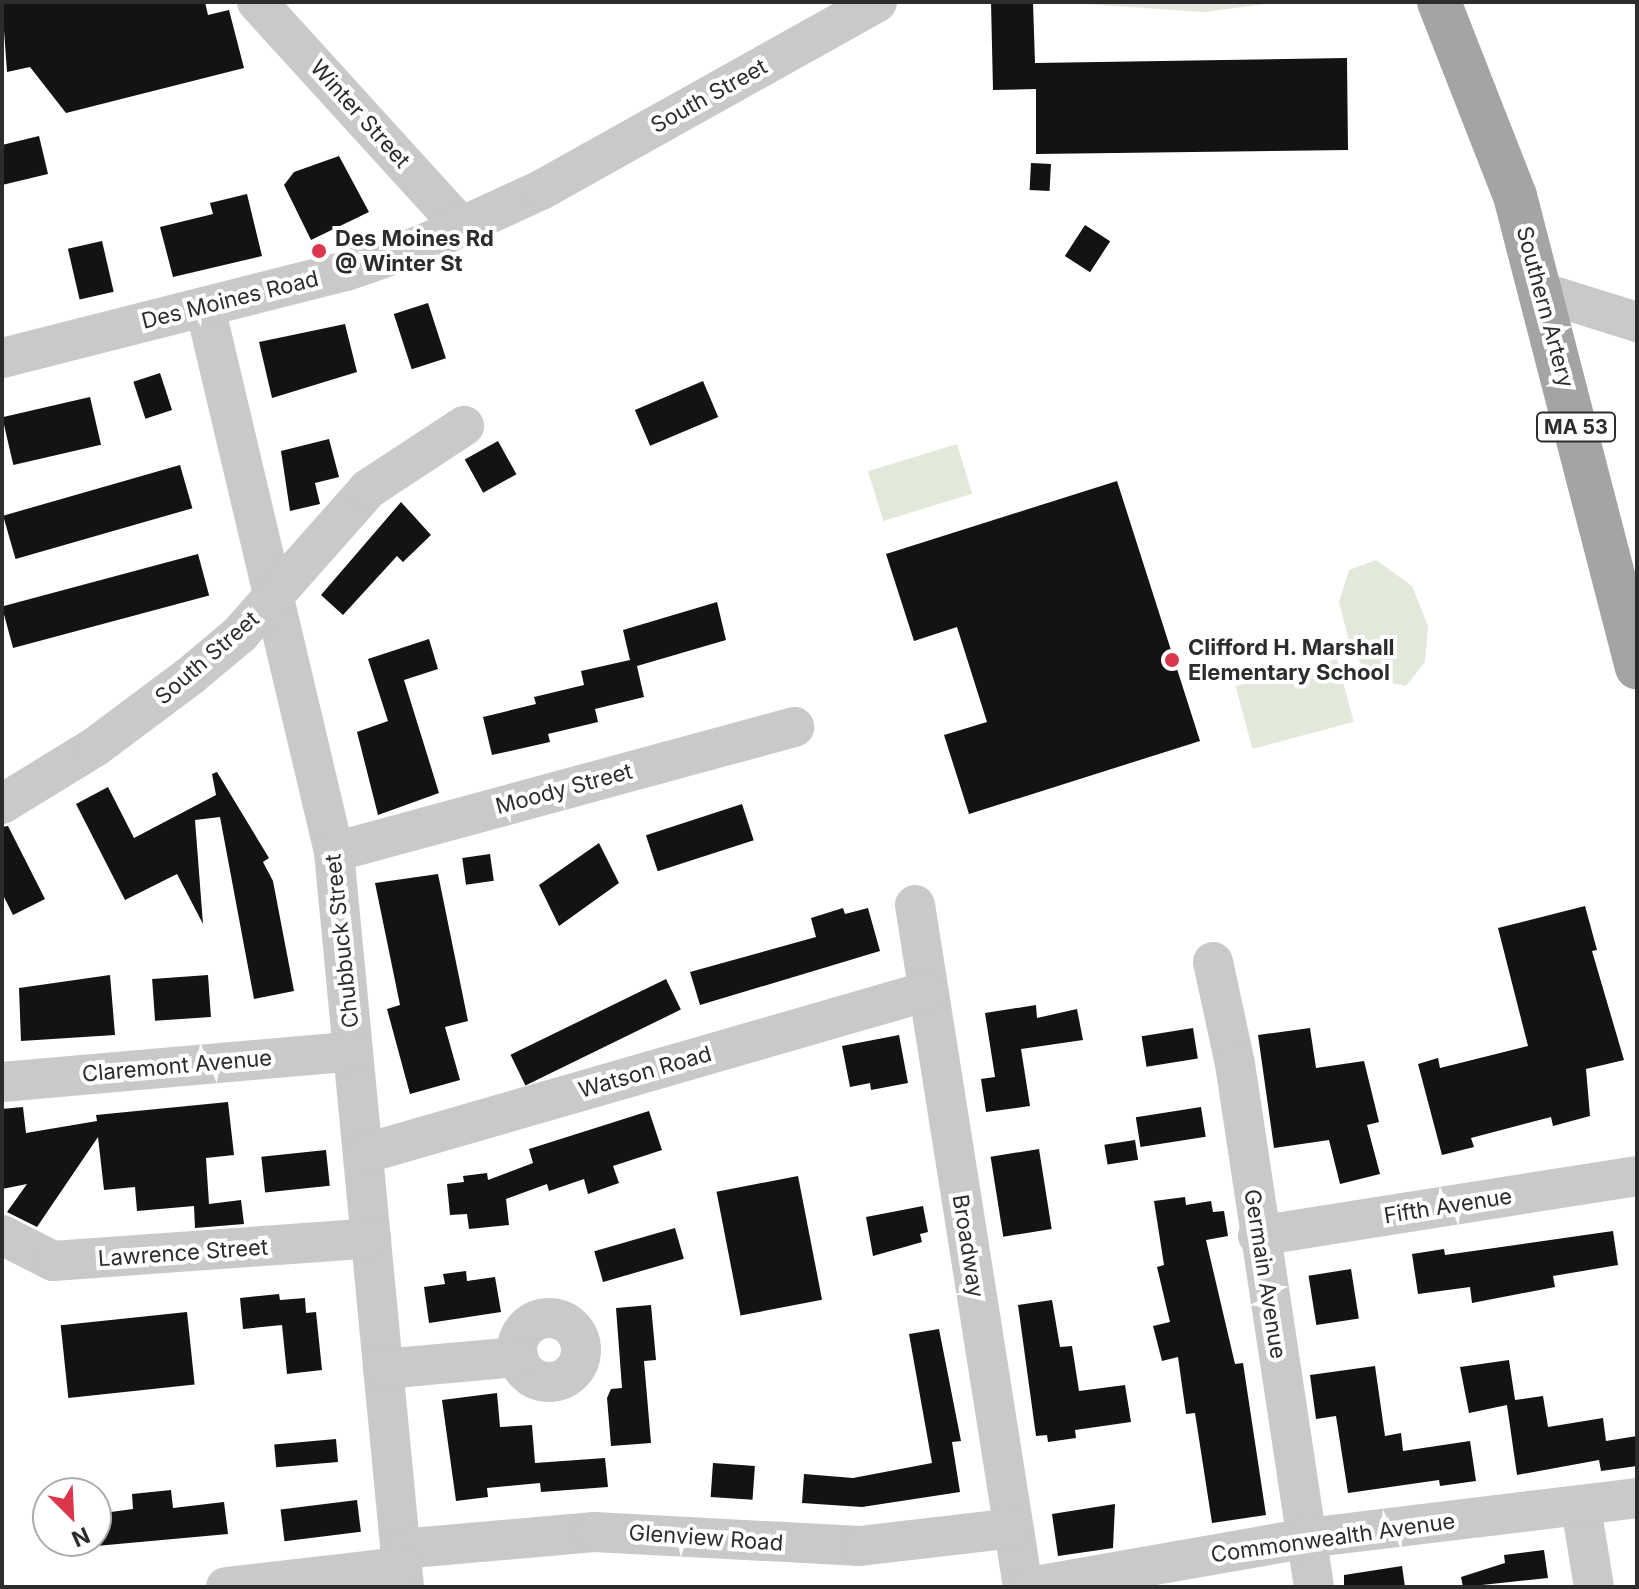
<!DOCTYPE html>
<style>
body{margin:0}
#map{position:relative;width:1639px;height:1589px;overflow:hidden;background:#fff;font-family:Inter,sans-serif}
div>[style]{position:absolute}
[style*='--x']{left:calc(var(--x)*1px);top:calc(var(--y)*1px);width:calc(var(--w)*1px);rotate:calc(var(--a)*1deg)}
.green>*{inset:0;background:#e3e9da;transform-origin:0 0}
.building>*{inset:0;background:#131313;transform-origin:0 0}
.minor>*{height:40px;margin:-20px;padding:0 20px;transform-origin:20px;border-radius:20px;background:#c9c9c9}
.minor>.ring{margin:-20px;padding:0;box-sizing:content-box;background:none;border:40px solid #c9c9c9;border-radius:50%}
.major>*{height:44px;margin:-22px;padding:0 22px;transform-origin:22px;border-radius:22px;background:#a4a4a4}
.dots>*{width:22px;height:22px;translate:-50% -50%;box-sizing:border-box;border:4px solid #fff;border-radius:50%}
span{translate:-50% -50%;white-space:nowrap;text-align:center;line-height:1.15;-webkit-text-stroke:8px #fff;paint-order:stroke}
.shield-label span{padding:2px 6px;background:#fff;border:2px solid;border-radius:6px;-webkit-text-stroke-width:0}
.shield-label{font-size:20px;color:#2c2c2c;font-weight:700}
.street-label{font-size:22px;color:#2c2c2c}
.poi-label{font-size:22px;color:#2c2c2c;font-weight:700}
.left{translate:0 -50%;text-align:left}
.frame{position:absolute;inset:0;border:4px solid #2c2c2c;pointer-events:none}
.north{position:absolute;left:32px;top:1477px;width:80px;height:80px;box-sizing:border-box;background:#fff;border:2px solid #ababab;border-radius:50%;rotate:156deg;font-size:22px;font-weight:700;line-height:32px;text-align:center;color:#2c2c2c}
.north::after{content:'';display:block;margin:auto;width:28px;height:36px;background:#dc364d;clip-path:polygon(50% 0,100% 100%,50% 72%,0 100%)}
</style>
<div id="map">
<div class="green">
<div style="clip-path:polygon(1054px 2px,1281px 2px,1204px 12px)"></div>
<div style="left:957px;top:444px;width:52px;height:93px;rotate:73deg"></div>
<div style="clip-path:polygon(1376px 560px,1412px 586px,1428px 626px,1425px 662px,1406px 686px,1370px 679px,1350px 645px,1339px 602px,1349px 570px)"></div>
<div style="left:1337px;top:659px;width:65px;height:105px;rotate:75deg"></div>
</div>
<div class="building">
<div style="clip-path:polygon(2px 2px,205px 2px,208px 15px,229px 10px,244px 68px,66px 113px,30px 67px,7px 72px)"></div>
<div style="clip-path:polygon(991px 2px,1033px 2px,1035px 63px,1347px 58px,1348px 150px,1036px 154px,1036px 89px,993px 90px)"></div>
<div style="clip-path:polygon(39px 136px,48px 174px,2px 185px,2px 145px)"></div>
<div style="clip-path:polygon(339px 156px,369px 212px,311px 240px,284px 185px,294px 172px)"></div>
<div style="left:1031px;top:163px;width:20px;height:27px;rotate:3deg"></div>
<div style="clip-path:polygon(247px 194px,262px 256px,173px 277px,160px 227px,213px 214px,210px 203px)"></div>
<div style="left:1085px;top:225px;width:30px;height:37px;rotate:33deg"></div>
<div style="left:102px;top:241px;width:52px;height:35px;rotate:77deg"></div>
<div style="left:428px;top:303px;width:58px;height:36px;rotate:72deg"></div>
<div style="clip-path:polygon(345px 324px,357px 372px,272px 398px,259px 342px)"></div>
<div style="left:160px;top:373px;width:39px;height:28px;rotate:72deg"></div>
<div style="left:703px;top:381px;width:39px;height:74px;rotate:67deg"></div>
<div style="left:90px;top:397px;width:49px;height:90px;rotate:77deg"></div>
<div style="clip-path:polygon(329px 439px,339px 477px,315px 483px,320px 504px,290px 511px,281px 451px)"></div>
<div style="left:498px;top:441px;width:38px;height:38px;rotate:61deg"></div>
<div style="left:180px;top:465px;width:45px;height:184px;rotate:74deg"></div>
<div style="clip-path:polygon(1117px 481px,1200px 741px,969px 814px,944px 735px,987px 722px,957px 627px,914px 641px,886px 554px)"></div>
<div style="clip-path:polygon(401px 502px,431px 535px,403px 562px,397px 556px,343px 615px,321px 595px)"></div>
<div style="left:198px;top:554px;width:43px;height:203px;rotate:75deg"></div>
<div style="clip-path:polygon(717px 602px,726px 640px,637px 666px,644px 697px,595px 709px,598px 722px,548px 734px,550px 742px,492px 755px,483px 717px,536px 704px,534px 697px,584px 685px,581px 671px,630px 660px,623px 630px)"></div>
<div style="clip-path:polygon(429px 639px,438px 669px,404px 680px,439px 793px,378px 815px,357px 732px,388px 721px,368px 659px)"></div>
<div style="clip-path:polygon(217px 772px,269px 858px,263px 862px,273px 881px,294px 991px,254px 999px,220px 817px,195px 820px,203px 924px,177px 874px,125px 900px,76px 804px,108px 787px,134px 838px,216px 795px,212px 774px)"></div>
<div style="left:742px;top:804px;width:38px;height:101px;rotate:72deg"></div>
<div style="clip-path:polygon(8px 826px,45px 899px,13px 915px,2px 893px,2px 827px)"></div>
<div style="clip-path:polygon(599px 843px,619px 883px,559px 926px,539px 885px)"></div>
<div style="left:490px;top:854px;width:27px;height:28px;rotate:82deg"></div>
<div style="clip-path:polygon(438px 874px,468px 1021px,445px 1027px,460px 1080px,410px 1094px,387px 1009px,400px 1005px,375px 883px)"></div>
<div style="clip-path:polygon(1585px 906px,1597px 950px,1592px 951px,1624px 1060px,1586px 1069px,1590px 1116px,1553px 1126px,1551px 1117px,1471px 1138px,1474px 1147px,1442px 1155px,1418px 1064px,1438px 1058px,1440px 1068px,1528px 1046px,1498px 928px)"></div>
<div style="clip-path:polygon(843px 908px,845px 914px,868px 908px,880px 951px,700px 1005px,690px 972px,816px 937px,811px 918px)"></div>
<div style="clip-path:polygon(110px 975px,115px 1035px,21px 1041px,19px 988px)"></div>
<div style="left:208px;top:975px;width:42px;height:56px;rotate:86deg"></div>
<div style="left:666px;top:979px;width:34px;height:173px;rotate:64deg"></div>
<div style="clip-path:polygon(1036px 1005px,1037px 1018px,1077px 1009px,1083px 1040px,1021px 1049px,1030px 1106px,986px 1112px,981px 1079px,995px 1077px,985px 1013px)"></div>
<div style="left:1193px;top:1028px;width:31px;height:52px;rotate:81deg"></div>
<div style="clip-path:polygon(1310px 1028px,1316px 1068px,1364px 1061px,1379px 1122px,1367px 1125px,1380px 1174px,1340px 1184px,1329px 1140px,1274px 1148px,1258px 1035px)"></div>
<div style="clip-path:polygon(899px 1035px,908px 1083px,871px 1090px,870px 1083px,850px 1087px,842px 1046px)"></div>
<div style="clip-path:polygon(228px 1102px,234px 1155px,206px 1158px,209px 1204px,241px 1200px,244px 1224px,195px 1228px,194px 1206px,137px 1211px,135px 1187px,104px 1190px,98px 1137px,37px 1227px,7px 1212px,27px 1184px,2px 1189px,2px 1109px,23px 1107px,26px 1133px,97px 1121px,96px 1115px)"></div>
<div style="left:1201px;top:1107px;width:30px;height:66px;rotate:81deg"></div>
<div style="clip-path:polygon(649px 1111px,662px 1150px,613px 1166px,619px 1183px,588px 1194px,584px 1179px,549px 1191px,547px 1184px,506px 1199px,509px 1225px,469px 1229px,467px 1214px,450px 1215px,447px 1184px,464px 1182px,463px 1176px,487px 1173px,488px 1180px,533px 1163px,529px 1149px)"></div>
<div style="left:1135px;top:1140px;width:20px;height:31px;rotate:81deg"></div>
<div style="left:1039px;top:1149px;width:81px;height:49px;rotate:81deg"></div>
<div style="left:326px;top:1150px;width:36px;height:65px;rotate:84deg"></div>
<div style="left:798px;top:1176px;width:126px;height:83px;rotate:79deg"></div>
<div style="clip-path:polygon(1185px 1197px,1186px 1205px,1211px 1201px,1213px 1212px,1224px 1211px,1228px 1236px,1206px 1240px,1235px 1364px,1243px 1363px,1266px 1515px,1212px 1523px,1195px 1413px,1186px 1414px,1178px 1357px,1162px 1361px,1153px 1326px,1170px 1322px,1157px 1267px,1164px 1265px,1154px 1201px)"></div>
<div style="clip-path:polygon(923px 1206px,928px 1232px,920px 1234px,922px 1242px,873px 1256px,866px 1217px)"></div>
<div style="left:675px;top:1228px;width:32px;height:84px;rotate:74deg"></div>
<div style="clip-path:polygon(1613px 1231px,1618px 1265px,1553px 1276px,1555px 1287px,1472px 1303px,1470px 1287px,1418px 1294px,1412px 1254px,1444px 1249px,1445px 1255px)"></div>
<div style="left:1351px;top:1269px;width:50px;height:43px;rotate:81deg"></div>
<div style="clip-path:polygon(466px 1271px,467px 1281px,495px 1277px,501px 1312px,429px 1323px,424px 1287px,445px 1284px,443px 1274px)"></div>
<div style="clip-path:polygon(279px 1294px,280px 1300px,305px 1298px,306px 1313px,316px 1312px,322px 1370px,287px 1374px,282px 1325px,243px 1329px,240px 1298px)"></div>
<div style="clip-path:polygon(1052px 1300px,1060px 1347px,1072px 1346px,1079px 1391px,1125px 1385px,1131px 1422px,1075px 1430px,1076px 1438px,1048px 1442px,1047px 1435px,1036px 1436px,1018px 1305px)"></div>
<div style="clip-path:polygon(651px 1305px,656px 1360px,644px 1361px,651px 1443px,611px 1446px,607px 1398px,611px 1389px,622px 1388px,616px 1308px)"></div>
<div style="left:187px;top:1312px;width:73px;height:127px;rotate:84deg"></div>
<div style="clip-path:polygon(939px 1329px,961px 1441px,952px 1442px,960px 1492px,862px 1507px,802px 1503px,804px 1474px,853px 1478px,932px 1463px,909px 1334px)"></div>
<div style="clip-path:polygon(1509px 1360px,1515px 1400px,1543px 1396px,1548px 1427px,1603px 1418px,1606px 1441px,1637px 1436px,1637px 1466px,1601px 1471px,1599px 1460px,1517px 1475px,1507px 1405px,1469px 1413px,1460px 1367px)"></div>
<div style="clip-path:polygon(1375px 1366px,1385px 1436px,1401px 1433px,1403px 1451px,1470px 1441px,1476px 1481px,1440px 1486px,1439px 1480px,1348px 1493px,1336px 1416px,1316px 1419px,1310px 1375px)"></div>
<div style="clip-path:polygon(497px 1393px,500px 1427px,532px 1425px,535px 1463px,605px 1458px,608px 1487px,541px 1492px,540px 1483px,487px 1488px,488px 1497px,456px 1501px,442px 1400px)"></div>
<div style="left:336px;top:1439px;width:23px;height:62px;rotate:85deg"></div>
<div style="left:713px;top:1463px;width:42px;height:34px;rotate:4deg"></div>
<div style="clip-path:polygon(171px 1490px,173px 1508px,224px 1502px,228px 1534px,96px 1546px,96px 1514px,133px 1509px,132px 1494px)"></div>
<div style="left:357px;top:1500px;width:32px;height:77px;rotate:83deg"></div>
<div style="clip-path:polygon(1115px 1504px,1113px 1548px,1058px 1556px,1052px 1514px)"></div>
<div style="clip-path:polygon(1544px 1550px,1548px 1578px,1463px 1587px,1461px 1577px,1505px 1563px,1504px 1555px)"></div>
<div style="clip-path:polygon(1402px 1566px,1405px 1587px,1344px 1587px,1344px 1575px)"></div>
</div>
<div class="minor">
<div style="--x:257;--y:2;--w:304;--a:47.7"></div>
<div style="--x:1541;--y:292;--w:101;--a:17.4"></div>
<div style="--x:205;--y:307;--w:560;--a:76.68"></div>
<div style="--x:334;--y:852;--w:738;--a:84.56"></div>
<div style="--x:2;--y:358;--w:355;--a:-14.2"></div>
<div style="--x:346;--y:271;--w:83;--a:-19.1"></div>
<div style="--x:424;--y:244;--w:129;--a:-24.8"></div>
<div style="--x:541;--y:190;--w:385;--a:-29.2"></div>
<div style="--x:2;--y:804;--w:109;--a:-31.5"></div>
<div style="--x:95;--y:747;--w:119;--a:-36.8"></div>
<div style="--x:190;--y:676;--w:64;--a:-39.9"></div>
<div style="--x:239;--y:635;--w:195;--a:-48.5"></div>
<div style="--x:368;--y:489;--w:115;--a:-33.3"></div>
<div style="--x:334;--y:852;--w:477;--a:-15.2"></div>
<div style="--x:915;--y:905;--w:690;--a:81"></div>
<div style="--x:1213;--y:962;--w:104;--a:77.8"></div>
<div style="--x:1235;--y:1064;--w:529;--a:81.41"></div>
<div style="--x:2;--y:1082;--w:352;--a:-5"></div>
<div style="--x:363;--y:1154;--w:588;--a:-16.09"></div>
<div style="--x:2;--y:1235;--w:57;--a:27"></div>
<div style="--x:53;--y:1261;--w:319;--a:-4.1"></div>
<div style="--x:1258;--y:1236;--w:384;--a:-9"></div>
<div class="ring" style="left:517px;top:1318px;width:24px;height:24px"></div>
<div style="--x:383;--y:1369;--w:136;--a:-5.1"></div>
<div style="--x:1581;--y:1507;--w:81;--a:80.8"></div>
<div style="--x:400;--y:1549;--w:195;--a:-5"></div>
<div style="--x:594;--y:1532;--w:266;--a:3"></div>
<div style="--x:860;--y:1546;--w:154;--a:-6.7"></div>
<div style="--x:226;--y:1587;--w:177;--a:-6.5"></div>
<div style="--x:1030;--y:1587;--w:281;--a:-10"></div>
<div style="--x:1307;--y:1538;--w:332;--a:-6.9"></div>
</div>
<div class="major">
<div style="--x:1439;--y:2;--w:208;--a:68.6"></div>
<div style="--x:1515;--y:196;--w:487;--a:75.5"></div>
</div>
<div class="dots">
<div style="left:319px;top:251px;background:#dc364d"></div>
<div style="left:1172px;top:660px;background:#dc364d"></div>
</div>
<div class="shield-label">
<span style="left:1576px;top:427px">MA 53</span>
</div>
<div class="street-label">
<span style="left:709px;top:96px;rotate:-29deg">South Street</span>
<span style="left:360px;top:114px;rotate:48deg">Winter Street</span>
<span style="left:230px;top:300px;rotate:-14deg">Des Moines Road</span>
<span style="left:1545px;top:307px;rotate:75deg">Southern Artery</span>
<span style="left:207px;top:658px;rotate:-41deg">South Street</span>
<span style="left:564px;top:789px;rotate:-15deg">Moody Street</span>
<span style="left:342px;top:941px;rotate:-96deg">Chubbuck Street</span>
<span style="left:177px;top:1066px;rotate:-5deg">Claremont Avenue</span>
<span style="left:645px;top:1072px;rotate:-16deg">Watson Road</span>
<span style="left:1448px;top:1206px;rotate:-9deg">Fifth Avenue</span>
<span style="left:968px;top:1246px;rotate:81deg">Broadway</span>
<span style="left:183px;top:1253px;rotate:-4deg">Lawrence Street</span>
<span style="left:1265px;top:1274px;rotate:81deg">Germain Avenue</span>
<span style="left:706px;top:1538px;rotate:4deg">Glenview Road</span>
<span style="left:1333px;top:1538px;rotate:-8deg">Commonwealth Avenue</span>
</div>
<div class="poi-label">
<span class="left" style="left:335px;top:251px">Des Moines Rd<br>@ Winter St</span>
<span class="left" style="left:1188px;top:660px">Clifford H. Marshall<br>Elementary School</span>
</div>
<div class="frame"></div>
<div class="north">N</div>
</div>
